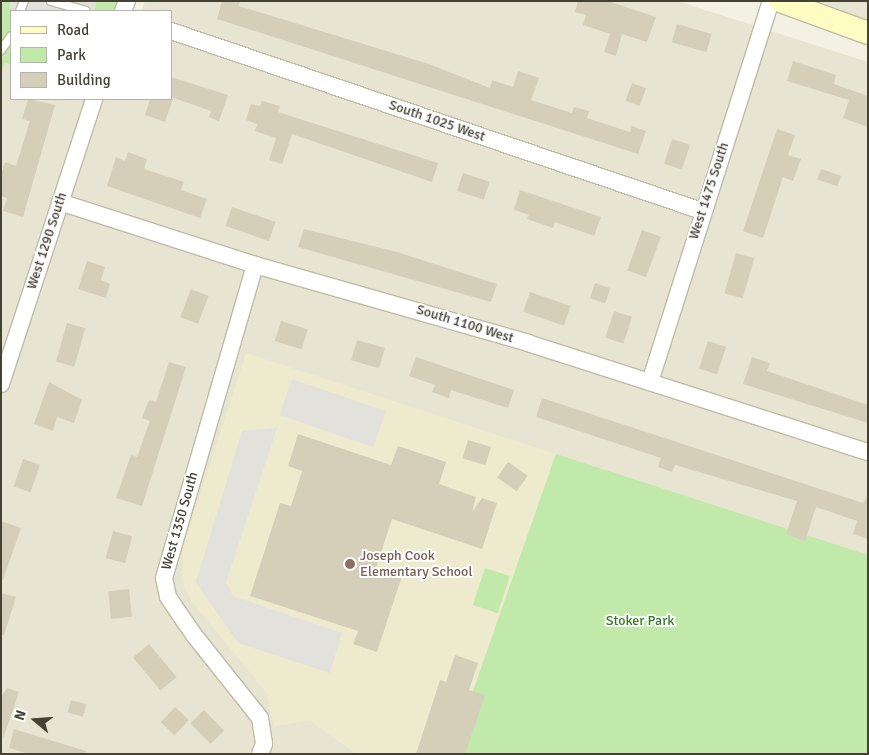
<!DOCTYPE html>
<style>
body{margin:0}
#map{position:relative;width:869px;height:755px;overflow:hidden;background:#f3f1e4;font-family:Signika,sans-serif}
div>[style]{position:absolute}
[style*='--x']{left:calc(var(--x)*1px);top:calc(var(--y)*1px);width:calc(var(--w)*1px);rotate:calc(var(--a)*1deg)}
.residential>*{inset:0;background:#e7e4d1}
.education>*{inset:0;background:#edeacd}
.green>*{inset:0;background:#c1e9aa;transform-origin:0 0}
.parking>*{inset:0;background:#e3e1dc;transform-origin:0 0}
.building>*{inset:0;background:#d5cfb9;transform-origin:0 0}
.roads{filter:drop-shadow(1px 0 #bebba6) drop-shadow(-1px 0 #bebba6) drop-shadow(0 1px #bebba6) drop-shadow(0 -1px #bebba6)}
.service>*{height:8px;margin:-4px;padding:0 4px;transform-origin:4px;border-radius:4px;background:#fff}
.minor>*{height:16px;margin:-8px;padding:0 8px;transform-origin:8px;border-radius:8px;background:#fff}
.secondary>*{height:22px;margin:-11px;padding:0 11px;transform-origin:11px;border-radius:11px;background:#fffcc1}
.dots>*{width:14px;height:14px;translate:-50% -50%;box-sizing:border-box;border:2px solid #fff;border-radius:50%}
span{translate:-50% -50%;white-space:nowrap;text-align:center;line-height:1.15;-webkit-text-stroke:4px #fff;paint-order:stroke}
.street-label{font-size:14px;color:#454133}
.education-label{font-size:14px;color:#785e54}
.left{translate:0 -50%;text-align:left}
.park-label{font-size:14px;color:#357825}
.frame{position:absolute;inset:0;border:2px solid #454133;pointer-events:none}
.legend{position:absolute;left:10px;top:10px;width:162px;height:90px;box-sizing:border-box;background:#fff;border:1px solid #b5b3ad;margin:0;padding:6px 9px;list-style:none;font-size:15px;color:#454133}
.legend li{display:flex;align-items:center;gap:10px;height:25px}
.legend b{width:25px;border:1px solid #b5b3ad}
.north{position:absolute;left:10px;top:695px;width:50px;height:50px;-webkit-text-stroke:4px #fff;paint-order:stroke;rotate:288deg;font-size:14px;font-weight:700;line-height:20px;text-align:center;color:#454133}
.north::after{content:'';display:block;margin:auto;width:18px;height:22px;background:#454133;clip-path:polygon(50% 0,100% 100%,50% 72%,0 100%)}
</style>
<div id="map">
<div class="residential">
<div style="clip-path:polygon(145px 1px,677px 1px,868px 62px,868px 754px,1px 754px,1px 74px,5px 63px,11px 65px,11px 99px,171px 99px,171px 11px,142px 11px)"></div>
<div style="clip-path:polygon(810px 1px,868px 1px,868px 20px)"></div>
</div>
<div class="education">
<div style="clip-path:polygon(246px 353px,556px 454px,451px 754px,356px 754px,310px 721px,274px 726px,266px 692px,191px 601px,182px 580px,183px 548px)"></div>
</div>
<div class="green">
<div style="clip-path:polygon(1px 1px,123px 1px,120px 11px,11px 11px,11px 65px,5px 63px,1px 74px)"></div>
<div style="clip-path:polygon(556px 454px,868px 555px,868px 754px,451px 754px)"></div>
<div style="left:485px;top:568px;width:26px;height:39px;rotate:18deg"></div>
</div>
<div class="parking">
<div style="clip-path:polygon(11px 1px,97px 1px,94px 11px,18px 11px,9px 8px)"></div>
<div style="left:292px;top:379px;width:99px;height:38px;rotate:19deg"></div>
<div style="clip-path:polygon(277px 428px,226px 582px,233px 596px,342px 633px,330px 673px,238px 643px,196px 582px,242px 431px)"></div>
</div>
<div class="building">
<div style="clip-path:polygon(222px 1px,240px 1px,239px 6px,429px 64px,490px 88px,492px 80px,513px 87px,518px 71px,539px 78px,531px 100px,572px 113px,574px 107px,589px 111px,587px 118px,630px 132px,632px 126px,646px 131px,638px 154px,217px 19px)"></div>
<div style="clip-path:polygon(578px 1px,608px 1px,656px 17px,647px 42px,622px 34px,616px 56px,604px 52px,610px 34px,583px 25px,586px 15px,575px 12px)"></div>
<div style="left:677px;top:24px;width:36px;height:19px;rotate:16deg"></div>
<div style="clip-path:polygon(793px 61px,836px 75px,834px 84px,868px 96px,868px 127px,843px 118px,849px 100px,787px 81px)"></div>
<div style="clip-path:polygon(171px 77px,228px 95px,219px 121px,209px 117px,211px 111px,171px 97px)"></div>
<div style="left:632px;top:83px;width:15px;height:19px;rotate:20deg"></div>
<div style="clip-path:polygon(28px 99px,55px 105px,23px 217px,3px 211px,7px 198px,1px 196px,1px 175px,5px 162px,16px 166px,30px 121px,22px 119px)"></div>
<div style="clip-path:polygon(150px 99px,173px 99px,165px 122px,145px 115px)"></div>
<div style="clip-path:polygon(262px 101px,280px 106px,278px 112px,438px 163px,432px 182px,292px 134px,282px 164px,269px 160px,276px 138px,255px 131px,257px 124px,246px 120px,251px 104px,260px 106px)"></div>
<div style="clip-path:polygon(777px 129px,795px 135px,788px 155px,801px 159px,793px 181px,783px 177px,763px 238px,743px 231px)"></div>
<div style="left:672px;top:139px;width:19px;height:26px;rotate:18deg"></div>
<div style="clip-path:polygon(128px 152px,147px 159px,144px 169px,184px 182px,181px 190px,207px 199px,200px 218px,107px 186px,116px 157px,125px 161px)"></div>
<div style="left:821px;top:169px;width:21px;height:11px;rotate:19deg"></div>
<div style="left:463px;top:173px;width:28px;height:19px;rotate:18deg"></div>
<div style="clip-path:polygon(520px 190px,601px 217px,594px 236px,555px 222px,553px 228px,527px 219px,529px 215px,514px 210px)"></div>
<div style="left:232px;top:207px;width:46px;height:20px;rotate:19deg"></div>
<div style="clip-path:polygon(304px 229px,397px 252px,497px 284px,491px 302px,298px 247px)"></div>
<div style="left:642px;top:230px;width:20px;height:43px;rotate:20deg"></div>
<div style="left:736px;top:253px;width:19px;height:42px;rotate:16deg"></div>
<div style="clip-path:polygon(87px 261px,105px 267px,101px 280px,110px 284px,106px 298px,78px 289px)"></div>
<div style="left:595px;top:283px;width:16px;height:16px;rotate:18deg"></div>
<div style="left:191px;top:289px;width:19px;height:30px;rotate:21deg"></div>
<div style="left:530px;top:292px;width:43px;height:21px;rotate:19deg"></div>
<div style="left:614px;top:311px;width:19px;height:28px;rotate:18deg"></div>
<div style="left:281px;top:321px;width:28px;height:21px;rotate:17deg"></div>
<div style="left:67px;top:323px;width:19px;height:40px;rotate:16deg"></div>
<div style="left:357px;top:340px;width:29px;height:21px;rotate:16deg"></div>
<div style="left:708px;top:341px;width:19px;height:29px;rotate:18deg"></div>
<div style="clip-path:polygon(416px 357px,514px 390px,508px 408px,451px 390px,449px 398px,432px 392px,435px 385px,409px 376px)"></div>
<div style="clip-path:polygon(752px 357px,770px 363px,767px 371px,868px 405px,868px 423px,743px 384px)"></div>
<div style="clip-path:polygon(169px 362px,186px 367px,142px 506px,116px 498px,131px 455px,137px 457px,150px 421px,142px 418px,149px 400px,156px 402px)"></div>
<div style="clip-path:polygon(49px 382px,82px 400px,74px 423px,57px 417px,53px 431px,34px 424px)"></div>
<div style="clip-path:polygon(542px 398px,863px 503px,868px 495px,868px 539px,853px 534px,857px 521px,816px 507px,805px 541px,786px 534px,797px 501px,675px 465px,672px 472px,658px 467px,661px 458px,536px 417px)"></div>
<div style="clip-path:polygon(298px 434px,391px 465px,398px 446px,446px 462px,439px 484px,476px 497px,472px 512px,482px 498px,497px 503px,482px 549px,392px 519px,376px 568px,402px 576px,377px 652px,353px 644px,358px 631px,250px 596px,280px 503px,291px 506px,302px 471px,288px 466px)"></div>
<div style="left:468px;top:440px;width:24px;height:19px;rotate:17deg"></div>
<div style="left:23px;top:459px;width:18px;height:29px;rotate:19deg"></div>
<div style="left:508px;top:462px;width:24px;height:19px;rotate:35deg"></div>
<div style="clip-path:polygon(1px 521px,21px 528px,3px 580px,1px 580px)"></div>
<div style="left:113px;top:531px;width:20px;height:28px;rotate:15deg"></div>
<div style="left:129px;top:589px;width:28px;height:21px;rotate:84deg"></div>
<div style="clip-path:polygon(1px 593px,16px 597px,4px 635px,1px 635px)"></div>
<div style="left:149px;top:644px;width:43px;height:21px;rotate:50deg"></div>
<div style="clip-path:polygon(455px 655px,478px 663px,469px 690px,485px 695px,465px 754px,416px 754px,440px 680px,446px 682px)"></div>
<div style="clip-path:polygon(7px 688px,19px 692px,3px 739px,1px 697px)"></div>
<div style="left:71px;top:700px;width:16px;height:13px;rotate:15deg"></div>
<div style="left:175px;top:707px;width:19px;height:21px;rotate:43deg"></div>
<div style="left:204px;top:710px;width:29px;height:19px;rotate:46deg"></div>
<div style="clip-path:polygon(14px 729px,86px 751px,85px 754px,29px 754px,9px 748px)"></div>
</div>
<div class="roads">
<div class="service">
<div style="--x:51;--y:1;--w:36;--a:16"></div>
<div style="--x:20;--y:11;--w:11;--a:-68"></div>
<div style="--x:1;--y:50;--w:17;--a:-54"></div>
</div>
<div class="minor">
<div style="--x:123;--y:11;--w:11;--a:-68"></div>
<div style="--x:171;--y:31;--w:561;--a:18.73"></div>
<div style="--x:60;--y:202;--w:205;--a:17.9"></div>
<div style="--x:255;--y:265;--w:284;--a:15.9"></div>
<div style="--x:528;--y:343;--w:357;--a:17.8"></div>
<div style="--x:255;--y:265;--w:326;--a:106.2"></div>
<div style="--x:164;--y:578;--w:19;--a:78"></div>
<div style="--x:168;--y:597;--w:46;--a:55.6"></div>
<div style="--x:194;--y:635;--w:106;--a:51.5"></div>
<div style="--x:260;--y:718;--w:26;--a:81"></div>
<div style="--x:264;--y:744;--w:11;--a:112"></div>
<div style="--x:650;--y:382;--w:400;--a:-72.4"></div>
<div style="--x:1;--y:384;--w:300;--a:-71.9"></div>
</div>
<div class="secondary">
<div style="--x:780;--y:1;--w:94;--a:20"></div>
</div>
</div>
<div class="dots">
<div style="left:350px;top:564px;background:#8d6e63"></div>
</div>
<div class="street-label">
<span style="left:437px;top:121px;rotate:19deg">South 1025 West</span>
<span style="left:709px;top:191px;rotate:-72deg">West 1475 South</span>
<span style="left:47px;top:241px;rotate:-72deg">West 1290 South</span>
<span style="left:465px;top:324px;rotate:17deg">South 1100 West</span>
<span style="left:180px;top:521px;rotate:-74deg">West 1350 South</span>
</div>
<div class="education-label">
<span class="left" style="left:360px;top:564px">Joseph Cook<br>Elementary School</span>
</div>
<div class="park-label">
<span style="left:640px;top:621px">Stoker Park</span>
</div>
<div class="frame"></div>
<ul class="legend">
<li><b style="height:6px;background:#fffcc1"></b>Road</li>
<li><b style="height:14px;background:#c1e9aa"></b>Park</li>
<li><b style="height:14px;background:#d5cfb9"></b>Building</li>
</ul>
<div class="north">N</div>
</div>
